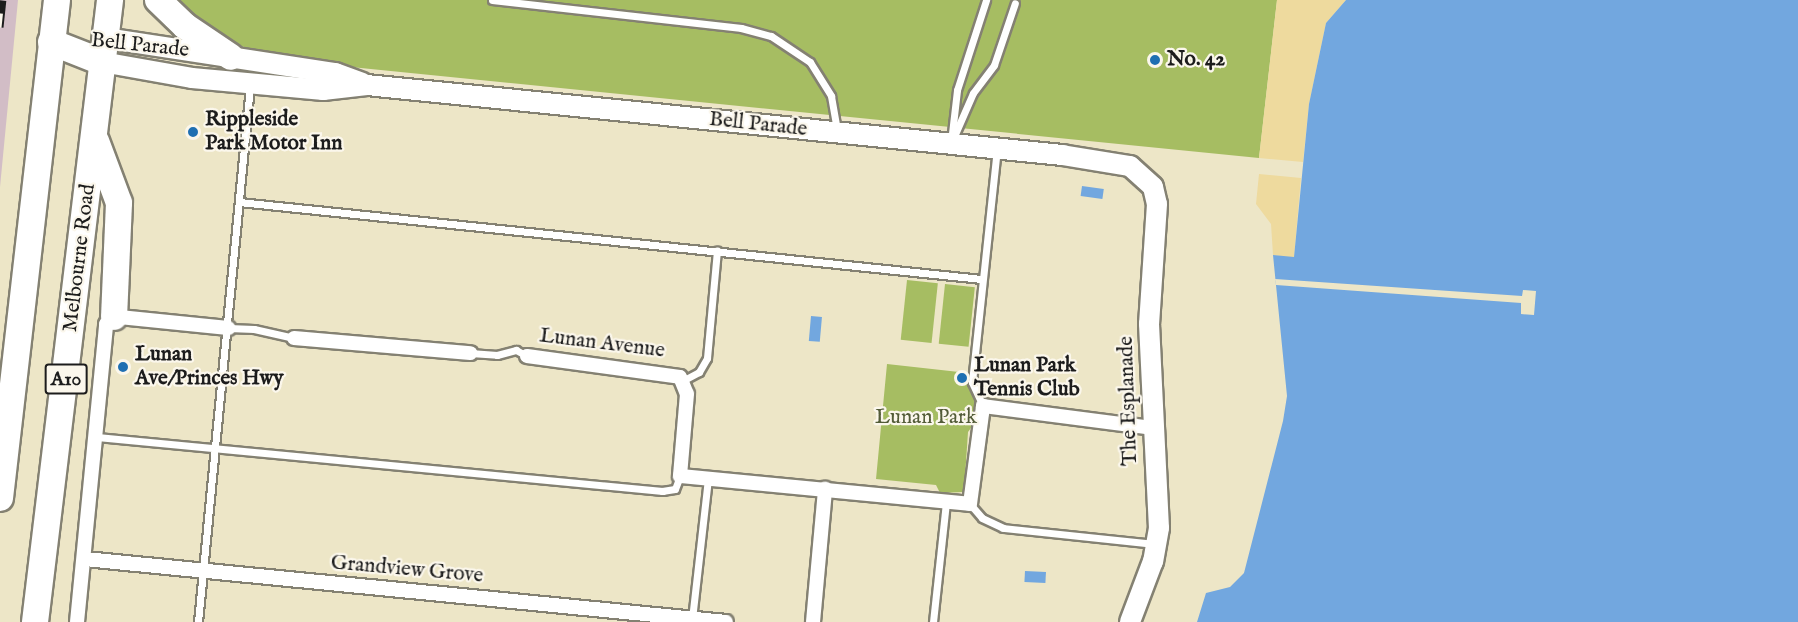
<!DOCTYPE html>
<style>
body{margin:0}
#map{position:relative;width:1798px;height:622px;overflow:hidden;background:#ede6c7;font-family:"IM FELL English",serif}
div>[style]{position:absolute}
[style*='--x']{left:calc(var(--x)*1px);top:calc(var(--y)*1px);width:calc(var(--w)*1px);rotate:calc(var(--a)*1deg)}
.industrial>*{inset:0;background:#d2bdc6}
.green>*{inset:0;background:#a6bd62;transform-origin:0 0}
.sand>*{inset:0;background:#eeda9e}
.water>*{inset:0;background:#72a7df;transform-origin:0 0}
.pier>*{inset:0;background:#ede6c7}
.roads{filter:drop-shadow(2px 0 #848172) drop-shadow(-2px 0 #848172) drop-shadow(0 2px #848172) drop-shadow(0 -2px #848172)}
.lane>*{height:7px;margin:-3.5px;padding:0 3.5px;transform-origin:3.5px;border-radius:3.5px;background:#fff}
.street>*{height:14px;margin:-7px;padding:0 7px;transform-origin:7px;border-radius:7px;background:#fff}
.secondary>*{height:20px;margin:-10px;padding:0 10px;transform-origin:10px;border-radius:10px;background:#fff}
.highway>*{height:26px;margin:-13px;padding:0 13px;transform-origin:13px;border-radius:13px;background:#fff}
.rail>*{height:7px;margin-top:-3.5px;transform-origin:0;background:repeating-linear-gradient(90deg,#fbf7ec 0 14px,#1c1c1c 0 28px);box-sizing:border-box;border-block:2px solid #1c1c1c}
.dots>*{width:16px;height:16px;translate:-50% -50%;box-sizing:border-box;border:3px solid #fbf7ec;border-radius:50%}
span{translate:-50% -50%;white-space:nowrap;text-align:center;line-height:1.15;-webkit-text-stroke:4.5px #fbf7ec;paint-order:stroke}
.shield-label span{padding:2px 4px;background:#fbf7ec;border:2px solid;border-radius:4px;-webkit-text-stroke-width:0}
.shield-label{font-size:20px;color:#1c1c1c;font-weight:700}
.street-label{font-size:21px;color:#1c1c1c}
.poi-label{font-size:21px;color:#1c1c1c;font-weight:700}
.left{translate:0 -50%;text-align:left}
.park-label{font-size:21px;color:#535c38}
</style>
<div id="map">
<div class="industrial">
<div style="clip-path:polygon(0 0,18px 0,0 187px)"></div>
</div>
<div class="green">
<div style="clip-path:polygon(174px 0,1277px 0,1259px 158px,311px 63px,232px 44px,211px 34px)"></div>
<div style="left:907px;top:280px;width:31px;height:60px;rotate:6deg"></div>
<div style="left:945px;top:284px;width:30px;height:60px;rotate:6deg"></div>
<div style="clip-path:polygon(887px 364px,968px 373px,967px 384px,978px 407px,976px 421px,968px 432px,965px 477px,970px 479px,963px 492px,940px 493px,936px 485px,876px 479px)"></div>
</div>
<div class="sand">
<div style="clip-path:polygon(1277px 0,1346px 0,1326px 23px,1309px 104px,1303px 162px,1259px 158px)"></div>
<div style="clip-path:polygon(1259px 174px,1301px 178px,1294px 258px,1273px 255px,1271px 224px,1256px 204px)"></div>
</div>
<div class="water">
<div style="clip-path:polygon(1346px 0,1798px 0,1798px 622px,1197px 622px,1206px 593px,1230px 587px,1244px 573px,1283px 421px,1287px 396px,1273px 255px,1294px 257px,1309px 104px,1326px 23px)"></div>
<div style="left:1082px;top:186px;width:22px;height:10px;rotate:8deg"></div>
<div style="left:811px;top:316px;width:11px;height:25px;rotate:5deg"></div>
<div style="left:1025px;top:571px;width:21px;height:11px;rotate:3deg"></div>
</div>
<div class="pier">
<div style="clip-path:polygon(1275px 279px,1522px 296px,1523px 290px,1536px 291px,1534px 315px,1521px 314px,1521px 303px,1276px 285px)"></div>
</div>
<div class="roads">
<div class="lane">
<div style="--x:492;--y:0;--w:251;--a:6.4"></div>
<div style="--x:741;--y:28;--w:31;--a:15"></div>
<div style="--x:771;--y:36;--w:47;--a:33.7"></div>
<div style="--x:810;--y:62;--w:40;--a:58"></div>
<div style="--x:831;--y:96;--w:34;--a:80"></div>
<div style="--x:952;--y:141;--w:52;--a:-66.4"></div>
<div style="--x:973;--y:93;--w:35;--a:-53"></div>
<div style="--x:994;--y:65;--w:65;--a:-71.3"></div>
<div style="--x:951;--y:142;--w:52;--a:-83.4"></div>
<div style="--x:957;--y:90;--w:95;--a:-72.1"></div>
<div style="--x:239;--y:202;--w:747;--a:5.92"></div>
<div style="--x:228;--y:328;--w:26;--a:2"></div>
<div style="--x:254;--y:329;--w:41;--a:12.7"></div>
<div style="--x:470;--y:353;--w:27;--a:4"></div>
<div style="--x:497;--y:355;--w:20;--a:-15"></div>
<div style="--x:516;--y:350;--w:13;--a:29"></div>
<div style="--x:684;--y:380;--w:17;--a:-28"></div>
<div style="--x:699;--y:372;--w:16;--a:-60"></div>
<div style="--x:707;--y:358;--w:108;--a:-84.7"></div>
<div style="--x:983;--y:406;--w:26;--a:-115"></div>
<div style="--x:972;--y:382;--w:234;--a:-83.9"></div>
<div style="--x:97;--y:437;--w:568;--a:5.46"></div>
<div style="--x:662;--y:491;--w:13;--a:-9"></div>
<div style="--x:675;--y:489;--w:14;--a:-69"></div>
<div style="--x:970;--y:504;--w:18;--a:49"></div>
<div style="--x:982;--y:518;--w:23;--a:25"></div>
<div style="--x:1003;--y:528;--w:154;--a:6"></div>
<div style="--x:692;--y:619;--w:142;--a:-83.5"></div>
<div style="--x:198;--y:622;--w:539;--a:-84.46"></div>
<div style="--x:933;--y:622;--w:121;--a:-83.8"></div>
</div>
<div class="street">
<div style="--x:294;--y:338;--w:177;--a:4.9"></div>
<div style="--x:527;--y:356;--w:154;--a:7.8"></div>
<div style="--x:680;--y:377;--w:18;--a:68"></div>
<div style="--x:687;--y:394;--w:82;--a:94.9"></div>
<div style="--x:680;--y:476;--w:291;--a:5.5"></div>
<div style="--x:970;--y:504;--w:99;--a:-82.4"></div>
<div style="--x:983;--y:406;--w:171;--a:7.4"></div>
<div style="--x:85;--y:559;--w:644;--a:5.61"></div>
<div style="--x:77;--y:622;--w:299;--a:-84.4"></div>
<div style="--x:106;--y:324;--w:15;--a:-28"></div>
<div style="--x:119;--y:317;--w:110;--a:5.8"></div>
<div style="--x:813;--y:622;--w:134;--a:-84.8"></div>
</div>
<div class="secondary">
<div style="--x:105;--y:38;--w:233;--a:8.7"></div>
<div style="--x:335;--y:73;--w:29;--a:20"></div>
<div style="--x:102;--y:62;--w:91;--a:10.1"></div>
<div style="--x:192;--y:78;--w:132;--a:5.2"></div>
<div style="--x:323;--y:90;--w:44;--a:-6.5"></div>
<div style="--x:367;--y:85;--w:699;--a:5.75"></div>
<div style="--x:1062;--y:155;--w:69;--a:9.2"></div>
<div style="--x:1130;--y:166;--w:31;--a:42"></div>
<div style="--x:1153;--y:187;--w:17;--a:77"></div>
<div style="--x:1157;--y:204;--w:120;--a:93.8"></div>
<div style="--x:1149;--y:324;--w:204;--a:87.2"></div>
<div style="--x:1159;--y:528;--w:34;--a:100"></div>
<div style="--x:1153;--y:561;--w:65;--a:110.7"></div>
</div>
<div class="highway">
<div style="--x:158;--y:0;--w:37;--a:44"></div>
<div style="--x:185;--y:26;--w:55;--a:34"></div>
<div style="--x:51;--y:42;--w:55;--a:21.4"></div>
<div style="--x:96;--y:141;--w:66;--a:69.6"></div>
<div style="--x:119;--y:203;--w:114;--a:92.5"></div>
<div style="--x:0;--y:498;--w:501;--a:-83.47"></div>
<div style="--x:35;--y:622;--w:627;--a:-83.12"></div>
</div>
</div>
<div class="rail">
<div style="--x:0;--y:27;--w:27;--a:-84"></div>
</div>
<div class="dots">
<div style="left:1155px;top:60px;background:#1f6fb2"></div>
<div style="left:193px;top:132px;background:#1f6fb2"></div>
<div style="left:123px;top:367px;background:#1f6fb2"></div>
<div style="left:962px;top:378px;background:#1f6fb2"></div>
</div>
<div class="shield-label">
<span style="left:66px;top:379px">A10</span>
</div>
<div class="street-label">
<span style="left:140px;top:46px;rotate:6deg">Bell Parade</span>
<span style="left:758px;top:125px;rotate:6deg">Bell Parade</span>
<span style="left:80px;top:258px;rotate:-83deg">Melbourne Road</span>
<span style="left:602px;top:344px;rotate:7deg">Lunan Avenue</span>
<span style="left:1129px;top:401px;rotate:-92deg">The Esplanade</span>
<span style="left:407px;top:570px;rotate:5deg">Grandview Grove</span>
</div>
<div class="poi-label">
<span class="left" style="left:1167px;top:60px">No. 42</span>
<span class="left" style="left:205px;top:132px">Rippleside<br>Park Motor Inn</span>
<span class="left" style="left:135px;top:367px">Lunan<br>Ave/Princes Hwy</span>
<span class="left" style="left:974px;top:378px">Lunan Park<br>Tennis Club</span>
</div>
<div class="park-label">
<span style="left:926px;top:418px">Lunan Park</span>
</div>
</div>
